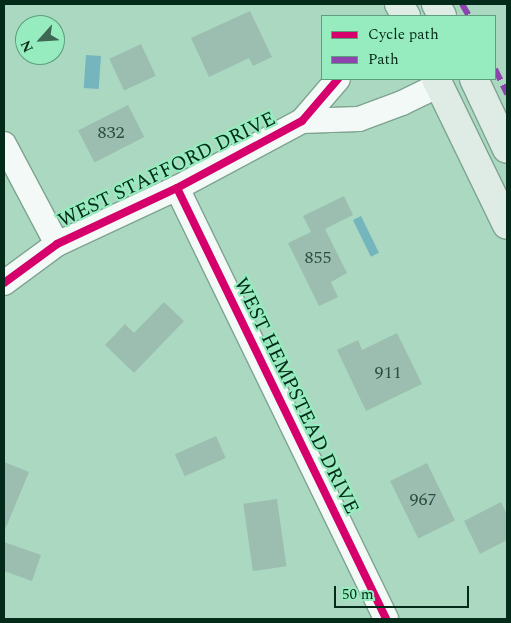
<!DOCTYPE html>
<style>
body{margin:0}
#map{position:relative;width:511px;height:623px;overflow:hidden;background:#abd8c0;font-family:Spectral,serif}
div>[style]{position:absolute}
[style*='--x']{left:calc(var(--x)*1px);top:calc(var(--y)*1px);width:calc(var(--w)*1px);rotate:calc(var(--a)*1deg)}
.water>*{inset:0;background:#74b5be;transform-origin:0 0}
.building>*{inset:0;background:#9bbeb1;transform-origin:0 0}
.roads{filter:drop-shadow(1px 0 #7ea390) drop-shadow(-1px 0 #7ea390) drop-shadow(0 1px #7ea390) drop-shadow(0 -1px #7ea390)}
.minor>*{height:24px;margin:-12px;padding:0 12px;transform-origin:12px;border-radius:12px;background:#f2f9f6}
.major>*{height:28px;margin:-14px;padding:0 14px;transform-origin:14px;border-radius:14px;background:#deece5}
.quiet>*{height:6px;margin-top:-3px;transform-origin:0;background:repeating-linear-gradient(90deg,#8e44ad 0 12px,transparent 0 18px)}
.cycleway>*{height:8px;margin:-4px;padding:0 4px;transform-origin:4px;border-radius:4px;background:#d6006c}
span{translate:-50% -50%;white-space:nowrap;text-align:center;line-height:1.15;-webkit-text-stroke:4.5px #97ecbf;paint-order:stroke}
.number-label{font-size:18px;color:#2a4f3f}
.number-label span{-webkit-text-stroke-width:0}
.street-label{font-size:20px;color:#042a19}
.frame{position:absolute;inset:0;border:5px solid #042a19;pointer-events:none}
.legend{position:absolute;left:321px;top:15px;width:175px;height:65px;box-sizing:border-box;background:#97ecbf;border:1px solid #5c9e7d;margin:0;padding:6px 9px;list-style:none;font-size:15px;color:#042a19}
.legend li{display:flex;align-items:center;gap:10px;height:25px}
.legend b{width:25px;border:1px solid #5c9e7d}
.north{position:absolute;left:15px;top:15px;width:50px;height:50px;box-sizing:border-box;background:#97ecbf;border:1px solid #5c9e7d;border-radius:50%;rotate:244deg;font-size:14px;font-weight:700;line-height:20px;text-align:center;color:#042a19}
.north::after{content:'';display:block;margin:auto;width:18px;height:22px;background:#3e6753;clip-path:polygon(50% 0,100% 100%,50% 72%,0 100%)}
.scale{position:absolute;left:334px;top:586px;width:135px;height:22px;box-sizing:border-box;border:2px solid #042a19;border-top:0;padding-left:6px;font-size:15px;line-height:18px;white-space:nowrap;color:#042a19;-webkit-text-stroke:4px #97ecbf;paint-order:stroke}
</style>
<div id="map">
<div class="water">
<div style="left:86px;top:55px;width:15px;height:33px;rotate:4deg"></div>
<div style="left:361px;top:216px;width:41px;height:9px;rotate:64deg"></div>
</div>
<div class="building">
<div style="clip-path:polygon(250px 11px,272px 57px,253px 66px,249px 58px,209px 77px,191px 38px)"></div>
<div style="left:141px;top:44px;width:35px;height:35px;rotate:65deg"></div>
<div style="left:128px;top:105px;width:36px;height:56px;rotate:63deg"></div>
<div style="clip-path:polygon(344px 196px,353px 215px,325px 229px,347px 273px,331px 282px,338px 297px,319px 306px,288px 243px,311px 232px,303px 216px)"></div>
<div style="clip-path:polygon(164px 302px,184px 321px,134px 373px,105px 345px,125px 324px,134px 333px)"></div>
<div style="clip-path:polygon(397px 333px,422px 384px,366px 411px,337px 350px,358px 340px,362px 350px)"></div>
<div style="left:216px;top:436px;width:24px;height:45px;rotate:66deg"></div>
<div style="clip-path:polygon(4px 462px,29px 472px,4px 532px)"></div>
<div style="left:427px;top:463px;width:64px;height:41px;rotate:64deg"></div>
<div style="left:277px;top:499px;width:68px;height:34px;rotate:82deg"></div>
<div style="clip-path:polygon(501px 502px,507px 515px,507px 540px,480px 554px,464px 521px)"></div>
<div style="clip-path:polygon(4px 542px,41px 555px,32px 581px,4px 571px)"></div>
</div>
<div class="roads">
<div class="minor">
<div style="--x:302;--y:121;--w:57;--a:-2"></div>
<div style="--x:359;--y:119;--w:46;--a:-20.4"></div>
<div style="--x:402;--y:103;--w:41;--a:-25.9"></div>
<div style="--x:4;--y:144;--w:113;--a:62.1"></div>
<div style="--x:177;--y:188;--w:479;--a:64.1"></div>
<div style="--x:4;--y:283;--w:66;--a:-36.3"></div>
<div style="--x:57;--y:244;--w:132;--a:-25"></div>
<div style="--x:177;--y:188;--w:142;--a:-28.2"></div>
<div style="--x:302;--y:121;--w:55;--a:-49.4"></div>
</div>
<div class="major">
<div style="--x:399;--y:4;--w:14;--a:60"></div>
<div style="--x:436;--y:4;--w:13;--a:63"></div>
<div style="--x:436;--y:79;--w:162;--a:64.1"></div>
<div style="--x:474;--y:79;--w:77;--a:64.8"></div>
</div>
</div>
<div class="quiet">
<div style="--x:462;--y:4;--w:14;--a:60"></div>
<div style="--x:495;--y:69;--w:28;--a:64"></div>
</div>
<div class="cycleway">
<div style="--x:177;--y:188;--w:479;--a:64.1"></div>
<div style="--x:4;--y:283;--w:66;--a:-36.3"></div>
<div style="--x:57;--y:244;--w:132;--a:-25"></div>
<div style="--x:177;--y:188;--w:142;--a:-28.2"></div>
<div style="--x:302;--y:121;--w:55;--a:-49.4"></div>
</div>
<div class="number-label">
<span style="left:111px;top:133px">832</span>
<span style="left:318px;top:258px">855</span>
<span style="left:388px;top:373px">911</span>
<span style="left:423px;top:500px">967</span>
</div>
<div class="street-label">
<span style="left:167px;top:170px;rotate:-26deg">WEST STAFFORD DRIVE</span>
<span style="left:296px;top:396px;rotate:64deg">WEST HEMPSTEAD DRIVE</span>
</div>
<div class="frame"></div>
<ul class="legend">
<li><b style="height:6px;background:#d6006c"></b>Cycle path</li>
<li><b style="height:6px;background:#8e44ad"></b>Path</li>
</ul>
<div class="north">N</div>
<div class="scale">50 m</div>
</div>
